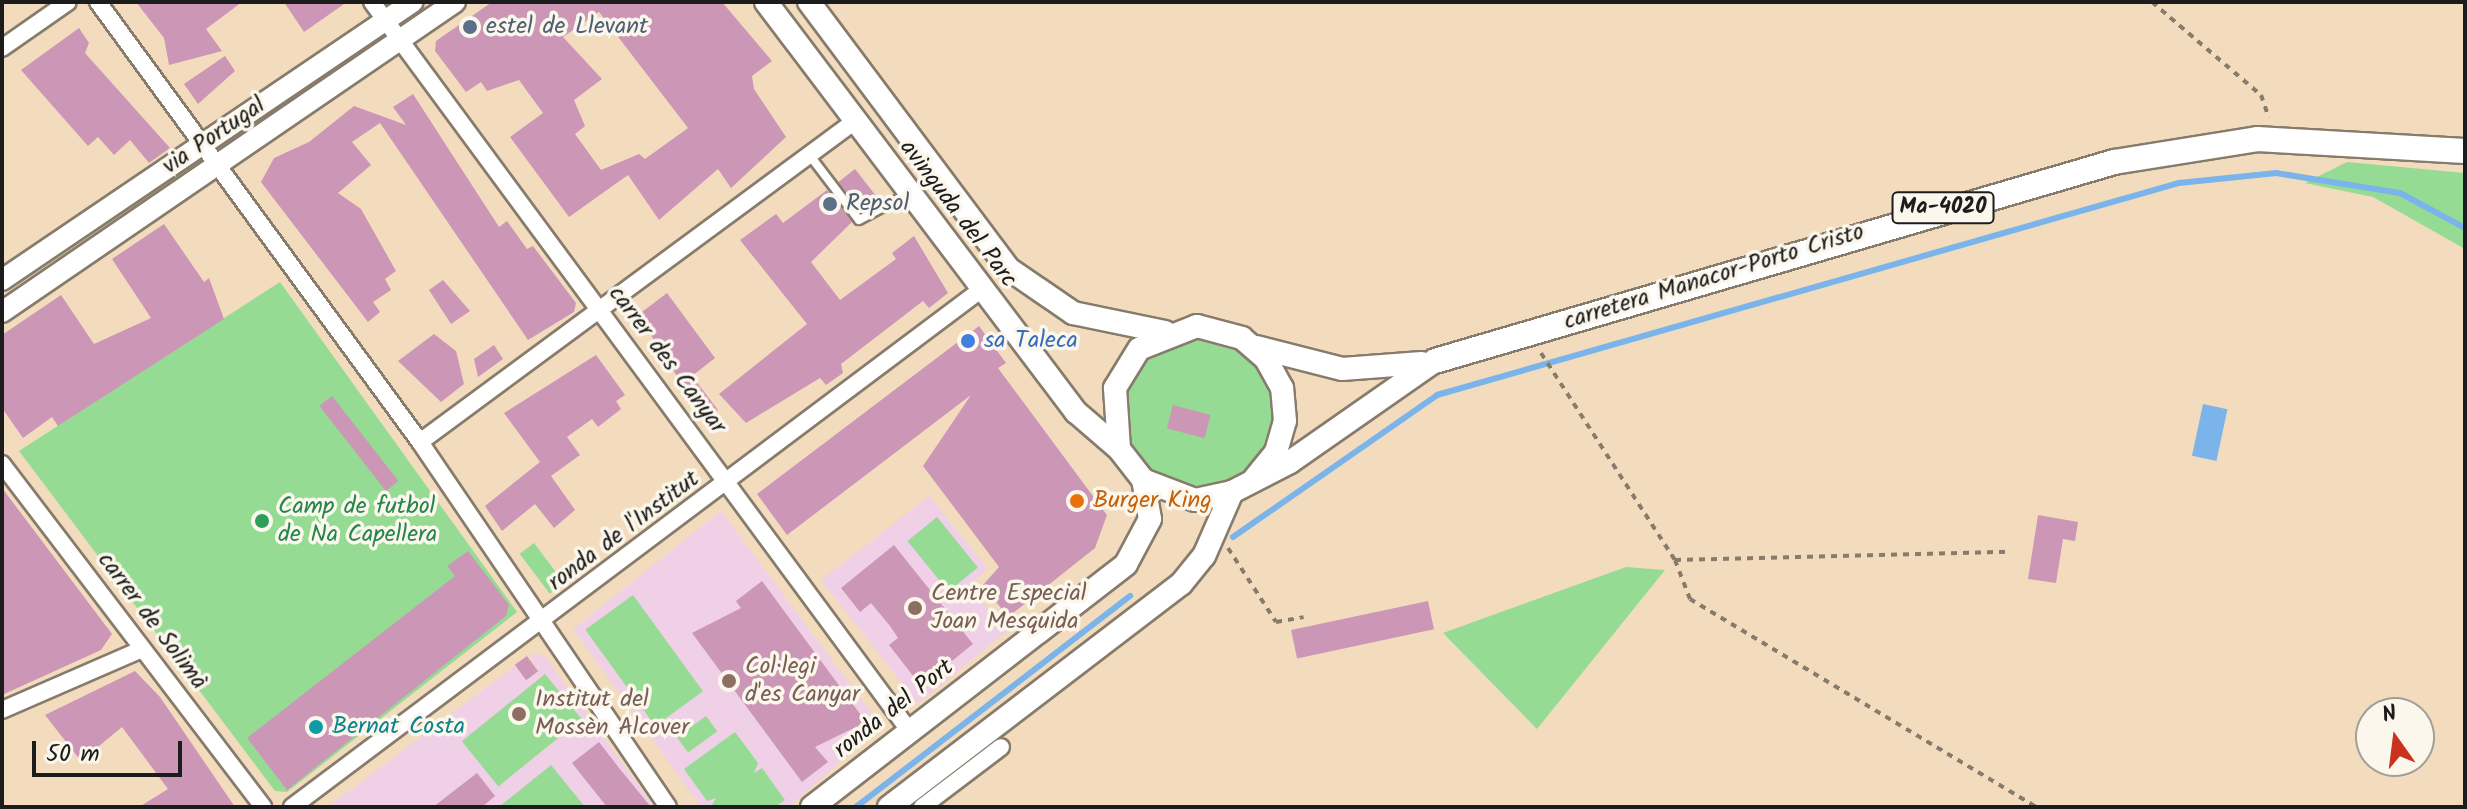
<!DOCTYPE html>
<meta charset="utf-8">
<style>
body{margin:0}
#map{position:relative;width:2467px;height:809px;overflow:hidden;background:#f2dcbd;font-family:Kalam,sans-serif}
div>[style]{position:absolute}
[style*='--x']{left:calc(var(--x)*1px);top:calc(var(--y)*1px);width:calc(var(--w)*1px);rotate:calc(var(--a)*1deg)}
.built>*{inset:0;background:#efd0e6}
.green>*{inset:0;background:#95db94;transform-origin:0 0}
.round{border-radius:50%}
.water>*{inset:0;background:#7ab4eb;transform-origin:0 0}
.stream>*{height:6px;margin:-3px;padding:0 3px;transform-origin:3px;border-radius:3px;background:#7ab4eb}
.building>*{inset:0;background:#cc97b7;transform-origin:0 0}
.path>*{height:4px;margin-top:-2px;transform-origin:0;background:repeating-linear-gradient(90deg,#877c6c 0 6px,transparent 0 12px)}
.roads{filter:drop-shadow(2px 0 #877c6c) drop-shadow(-2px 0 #877c6c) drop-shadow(0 2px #877c6c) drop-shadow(0 -2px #877c6c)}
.service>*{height:8px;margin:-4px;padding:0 4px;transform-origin:4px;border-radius:4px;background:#fff}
.minor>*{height:16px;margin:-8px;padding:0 8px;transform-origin:8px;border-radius:8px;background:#fff}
.tertiary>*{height:20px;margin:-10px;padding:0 10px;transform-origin:10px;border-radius:10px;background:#fff}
.secondary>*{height:22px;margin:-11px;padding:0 11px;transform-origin:11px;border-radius:11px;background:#fff}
.primary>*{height:24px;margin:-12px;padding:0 12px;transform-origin:12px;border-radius:12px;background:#fff}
.dots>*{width:22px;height:22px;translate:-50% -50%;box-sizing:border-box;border:4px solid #fbf7ec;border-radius:50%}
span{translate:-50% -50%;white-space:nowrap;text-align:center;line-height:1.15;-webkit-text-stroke:7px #fbf7ec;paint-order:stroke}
.shield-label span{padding:2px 6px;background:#fbf7ec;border:2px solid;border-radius:6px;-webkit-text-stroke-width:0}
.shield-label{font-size:22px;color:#1c1c1c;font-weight:700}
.service-label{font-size:24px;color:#4e5e75}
.left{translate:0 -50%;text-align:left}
.street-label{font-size:24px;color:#1c1c1c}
.shop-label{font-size:24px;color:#366cbe}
.food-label{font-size:24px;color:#c56008}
.leisure-label{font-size:24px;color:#27864d}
.education-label{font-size:24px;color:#785e54}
.culture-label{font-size:24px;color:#0d838f}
.frame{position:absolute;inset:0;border:4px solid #1c1c1c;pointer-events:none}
.north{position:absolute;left:2355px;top:697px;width:80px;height:80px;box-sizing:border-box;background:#fbf7ec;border:2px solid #a29f99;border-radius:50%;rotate:346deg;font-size:22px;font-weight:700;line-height:32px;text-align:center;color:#1c1c1c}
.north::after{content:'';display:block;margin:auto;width:28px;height:36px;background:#c8321e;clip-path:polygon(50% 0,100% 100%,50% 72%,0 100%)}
.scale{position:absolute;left:32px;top:741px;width:150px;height:36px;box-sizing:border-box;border:4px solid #1c1c1c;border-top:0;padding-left:10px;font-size:24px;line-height:28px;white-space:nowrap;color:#1c1c1c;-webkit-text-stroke:6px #fbf7ec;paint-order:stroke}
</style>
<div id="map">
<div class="built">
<div style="clip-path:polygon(929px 496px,988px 569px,969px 585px,1007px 631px,918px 704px,821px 580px)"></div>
<div style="clip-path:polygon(721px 511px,881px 726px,789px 807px,701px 807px,573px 629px)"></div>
<div style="clip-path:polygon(530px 654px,544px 655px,654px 807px,328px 807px,515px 666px,526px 680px,538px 671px)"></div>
</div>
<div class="green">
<div style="clip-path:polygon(2347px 162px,2465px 173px,2465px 249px,2373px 197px,2305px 183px)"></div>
<div style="clip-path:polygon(280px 282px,517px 612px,287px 792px,275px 791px,19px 451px)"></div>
<div class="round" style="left:1125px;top:339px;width:148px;height:148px"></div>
<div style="left:937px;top:517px;width:65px;height:38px;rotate:51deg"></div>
<div style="left:534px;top:543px;width:50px;height:18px;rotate:53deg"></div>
<div style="clip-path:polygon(1626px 567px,1665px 570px,1537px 729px,1443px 633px)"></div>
<div style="left:633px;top:595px;width:119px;height:59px;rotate:54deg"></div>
<div style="left:545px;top:674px;width:58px;height:107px;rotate:51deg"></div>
<div style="left:706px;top:716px;width:19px;height:36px;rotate:54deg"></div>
<div style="clip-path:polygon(735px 732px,758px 763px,754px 773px,762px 768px,785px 800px,775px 807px,711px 807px,716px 798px,707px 801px,684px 769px)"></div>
<div style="clip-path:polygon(551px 765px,585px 807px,499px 807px)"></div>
</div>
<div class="water">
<div style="left:2203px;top:404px;width:25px;height:53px;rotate:12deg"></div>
</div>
<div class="stream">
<div style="--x:1233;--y:537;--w:249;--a:-34.8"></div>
<div style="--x:1437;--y:395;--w:772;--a:-15.95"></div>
<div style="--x:2179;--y:183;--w:98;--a:-5.9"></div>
<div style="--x:2276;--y:173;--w:126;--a:9.2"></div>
<div style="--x:2400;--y:193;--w:74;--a:28.3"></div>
<div style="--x:856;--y:807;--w:346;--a:-37.6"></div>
</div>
<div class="building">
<div style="clip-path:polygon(136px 2px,242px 2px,206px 29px,222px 51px,169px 65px,164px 38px)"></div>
<div style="clip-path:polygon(284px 2px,347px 2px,304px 32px)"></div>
<div style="clip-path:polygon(evenodd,492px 2px,722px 2px,772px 61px,752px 76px,754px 89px,786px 137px,731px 188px,718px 169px,659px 220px,628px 175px,569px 217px,510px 137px,543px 113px,519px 80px,487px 91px,481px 82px,466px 92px,435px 51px,436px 41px,492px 2px,599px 12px,688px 128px,645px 159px,639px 154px,601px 170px,575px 134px,585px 126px,574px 100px,602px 79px,563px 37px,599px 12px)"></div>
<div style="clip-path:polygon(79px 28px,89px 43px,85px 53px,170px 148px,149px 163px,130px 140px,114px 155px,98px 137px,88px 146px,21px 70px)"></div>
<div style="clip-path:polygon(225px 56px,235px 71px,198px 104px,184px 84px)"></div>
<div style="clip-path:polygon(413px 94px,499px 227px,507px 221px,527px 249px,533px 246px,576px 303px,574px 312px,528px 340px,380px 123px,352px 142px,371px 165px,338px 193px,361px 209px,396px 271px,385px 279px,391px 290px,373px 302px,380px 312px,368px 322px,261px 182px,274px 158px,309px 142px,354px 106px,406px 125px,393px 107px)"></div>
<div style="left:855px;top:169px;width:41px;height:21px;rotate:52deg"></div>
<div style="clip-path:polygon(827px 190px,852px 222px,811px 262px,840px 300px,896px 259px,892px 253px,914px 236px,948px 293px,929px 308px,923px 301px,841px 364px,843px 373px,826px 385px,820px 378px,746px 423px,719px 394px,807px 324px,740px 240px,776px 214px,783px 223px)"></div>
<div style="clip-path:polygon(164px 224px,204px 282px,209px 278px,224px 319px,58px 426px,52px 417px,23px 438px,2px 408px,2px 335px,61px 295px,94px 344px,151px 318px,112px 259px)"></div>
<div style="clip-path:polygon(443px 280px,470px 311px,451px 324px,429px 290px)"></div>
<div style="clip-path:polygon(667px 293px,715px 358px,692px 376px,718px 410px,705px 420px,638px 315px)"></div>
<div style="clip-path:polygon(979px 326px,1006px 363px,998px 368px,1107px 515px,1095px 548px,1008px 617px,983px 585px,999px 567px,923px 466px,971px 395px,787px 535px,757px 494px)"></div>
<div style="clip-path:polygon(434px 334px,456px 351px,464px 384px,441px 402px,398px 361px)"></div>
<div style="clip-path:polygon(494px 345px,503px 359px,478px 377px,474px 359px)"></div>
<div style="clip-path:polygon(596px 355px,625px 395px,616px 401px,621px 409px,598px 427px,592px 419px,567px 437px,580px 455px,551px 476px,575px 510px,554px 528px,535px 504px,502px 531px,485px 506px,540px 462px,504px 413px)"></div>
<div style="left:332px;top:396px;width:108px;height:16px;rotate:52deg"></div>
<div style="left:1173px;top:405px;width:39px;height:24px;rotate:15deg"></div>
<div style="clip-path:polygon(2px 488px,112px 634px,101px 650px,2px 695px)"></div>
<div style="clip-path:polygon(2038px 515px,2078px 522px,2075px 541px,2063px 539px,2056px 583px,2028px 579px)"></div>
<div style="clip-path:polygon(894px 545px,973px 644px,921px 686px,889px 645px,898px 638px,890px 626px,871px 603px,860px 612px,841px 588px)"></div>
<div style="clip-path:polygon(468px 551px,509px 605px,506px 616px,287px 790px,247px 738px,455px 576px,447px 566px)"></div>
<div style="clip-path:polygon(762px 581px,866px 722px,815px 747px,828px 762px,802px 782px,692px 633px,741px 608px,736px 601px)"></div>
<div style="left:1428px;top:601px;width:29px;height:140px;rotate:78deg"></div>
<div style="left:527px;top:656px;width:19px;height:15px;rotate:54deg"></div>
<div style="clip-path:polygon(135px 671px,160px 697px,235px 807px,139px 807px,168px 789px,122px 727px,81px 761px,45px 715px)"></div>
<div style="clip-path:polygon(599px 742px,619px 768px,651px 807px,607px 807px,572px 763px)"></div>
<div style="clip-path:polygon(477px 773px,495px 796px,482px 807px,433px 807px)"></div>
</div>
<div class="path">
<div style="--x:2152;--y:2;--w:143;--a:40.5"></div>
<div style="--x:2261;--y:95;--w:24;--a:71"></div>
<div style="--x:1541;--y:353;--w:247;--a:57.1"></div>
<div style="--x:1675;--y:560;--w:42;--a:69"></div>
<div style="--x:1690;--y:599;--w:404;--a:31"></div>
<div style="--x:1228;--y:548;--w:88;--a:57"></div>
<div style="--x:1276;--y:622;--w:28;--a:-10"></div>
<div style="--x:1675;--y:560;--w:334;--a:-1.4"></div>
</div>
<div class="roads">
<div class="service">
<div style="--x:811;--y:157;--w:79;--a:52.7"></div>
<div style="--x:859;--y:220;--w:55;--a:-28"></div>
</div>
<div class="minor">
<div style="--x:98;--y:2;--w:545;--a:53.8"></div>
<div style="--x:420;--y:442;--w:441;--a:55.8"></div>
<div style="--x:372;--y:2;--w:903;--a:53.6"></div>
<div style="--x:2;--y:48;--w:80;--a:-34.9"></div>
<div style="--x:420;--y:442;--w:541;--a:-36.42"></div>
<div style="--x:2;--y:464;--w:431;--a:52.7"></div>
<div style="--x:2;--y:710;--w:153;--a:-23.5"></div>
<div style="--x:292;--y:807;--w:863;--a:-36.9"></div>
<div style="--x:922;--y:807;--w:99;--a:-37.2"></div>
</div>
<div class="tertiary">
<div style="--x:2;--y:280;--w:496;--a:-34.1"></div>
<div style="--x:2;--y:312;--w:549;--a:-34.38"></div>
</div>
<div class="secondary">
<div style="--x:766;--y:2;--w:514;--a:52.91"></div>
<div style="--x:1076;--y:412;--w:55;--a:40.6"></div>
<div style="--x:809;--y:2;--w:334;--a:53.2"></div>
<div style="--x:1009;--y:269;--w:78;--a:34.5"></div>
<div style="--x:1073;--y:313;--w:94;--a:11.7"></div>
<div style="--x:1256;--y:347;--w:89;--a:14.3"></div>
<div style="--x:1342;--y:369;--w:80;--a:-4.3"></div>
<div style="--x:1255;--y:478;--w:33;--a:-51"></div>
<div style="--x:1276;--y:452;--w:32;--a:-74"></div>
<div style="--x:1285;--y:421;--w:33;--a:-95"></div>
<div style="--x:1282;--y:388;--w:33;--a:-119"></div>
<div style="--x:1266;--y:359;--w:32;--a:-139"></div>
<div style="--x:1242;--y:338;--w:47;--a:-165.1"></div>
<div style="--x:1197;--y:326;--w:62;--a:158.4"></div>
<div style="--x:1139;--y:349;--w:46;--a:121.6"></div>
<div style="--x:1115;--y:388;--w:61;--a:86.2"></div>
<div style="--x:1119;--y:449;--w:39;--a:52"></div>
<div style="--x:1143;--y:480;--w:56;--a:21"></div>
<div style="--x:1195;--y:500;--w:38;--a:-12"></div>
<div style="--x:1232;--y:492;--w:65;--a:-27.3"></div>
<div style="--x:1290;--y:462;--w:177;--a:-34.9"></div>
<div style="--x:812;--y:807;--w:397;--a:-37.7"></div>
<div style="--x:1126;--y:564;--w:51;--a:-61.9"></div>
<div style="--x:1150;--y:519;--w:40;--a:-100"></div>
<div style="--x:889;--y:807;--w:367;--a:-37.4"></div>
<div style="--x:1181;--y:584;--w:36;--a:-51"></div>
<div style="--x:1204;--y:556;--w:70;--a:-66.4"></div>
</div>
<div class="primary">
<div style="--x:1435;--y:361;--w:708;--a:-16.33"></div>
<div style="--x:2114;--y:162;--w:145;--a:-9.1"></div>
<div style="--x:2257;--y:139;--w:208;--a:3.3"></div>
</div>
</div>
<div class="dots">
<div style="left:470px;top:27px;background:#5c6f8a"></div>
<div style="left:830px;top:204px;background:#5c6f8a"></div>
<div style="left:968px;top:341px;background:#3f7fe0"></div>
<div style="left:1077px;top:501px;background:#e8710a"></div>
<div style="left:262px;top:521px;background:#2e9e5b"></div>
<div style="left:915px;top:608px;background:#8d6e63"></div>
<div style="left:729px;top:681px;background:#8d6e63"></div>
<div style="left:519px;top:714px;background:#8d6e63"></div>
<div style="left:316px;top:727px;background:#0f9aa8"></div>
</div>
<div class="shield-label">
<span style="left:1943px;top:208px">Ma-4020</span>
</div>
<div class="service-label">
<span class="left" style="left:486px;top:27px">estel de Llevant</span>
<span class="left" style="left:846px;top:204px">Repsol</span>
</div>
<div class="street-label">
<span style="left:214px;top:136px;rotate:-34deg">via Portugal</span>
<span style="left:958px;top:214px;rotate:53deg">avinguda del Parc</span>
<span style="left:1714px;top:277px;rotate:-17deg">carretera Manacor-Porto Cristo</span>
<span style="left:667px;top:360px;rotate:53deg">carrer des Canyar</span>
<span style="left:624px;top:531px;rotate:-37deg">ronda de l'Institut</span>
<span style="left:152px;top:621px;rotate:53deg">carrer de Solimà</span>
<span style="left:894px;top:709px;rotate:-38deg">ronda del Port</span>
</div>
<div class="shop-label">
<span class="left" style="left:984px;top:341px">sa Taleca</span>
</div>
<div class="food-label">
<span class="left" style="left:1093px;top:501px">Burger King</span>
</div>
<div class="leisure-label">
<span class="left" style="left:278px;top:521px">Camp de futbol<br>de Na Capellera</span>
</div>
<div class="education-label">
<span class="left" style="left:931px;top:608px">Centre Especial<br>Joan Mesquida</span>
<span class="left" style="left:745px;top:681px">Col·legi<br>d'es Canyar</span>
<span class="left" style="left:535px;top:714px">Institut del<br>Mossèn Alcover</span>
</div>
<div class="culture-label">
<span class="left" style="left:332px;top:727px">Bernat Costa</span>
</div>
<div class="frame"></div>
<div class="north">N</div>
<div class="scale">50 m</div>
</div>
